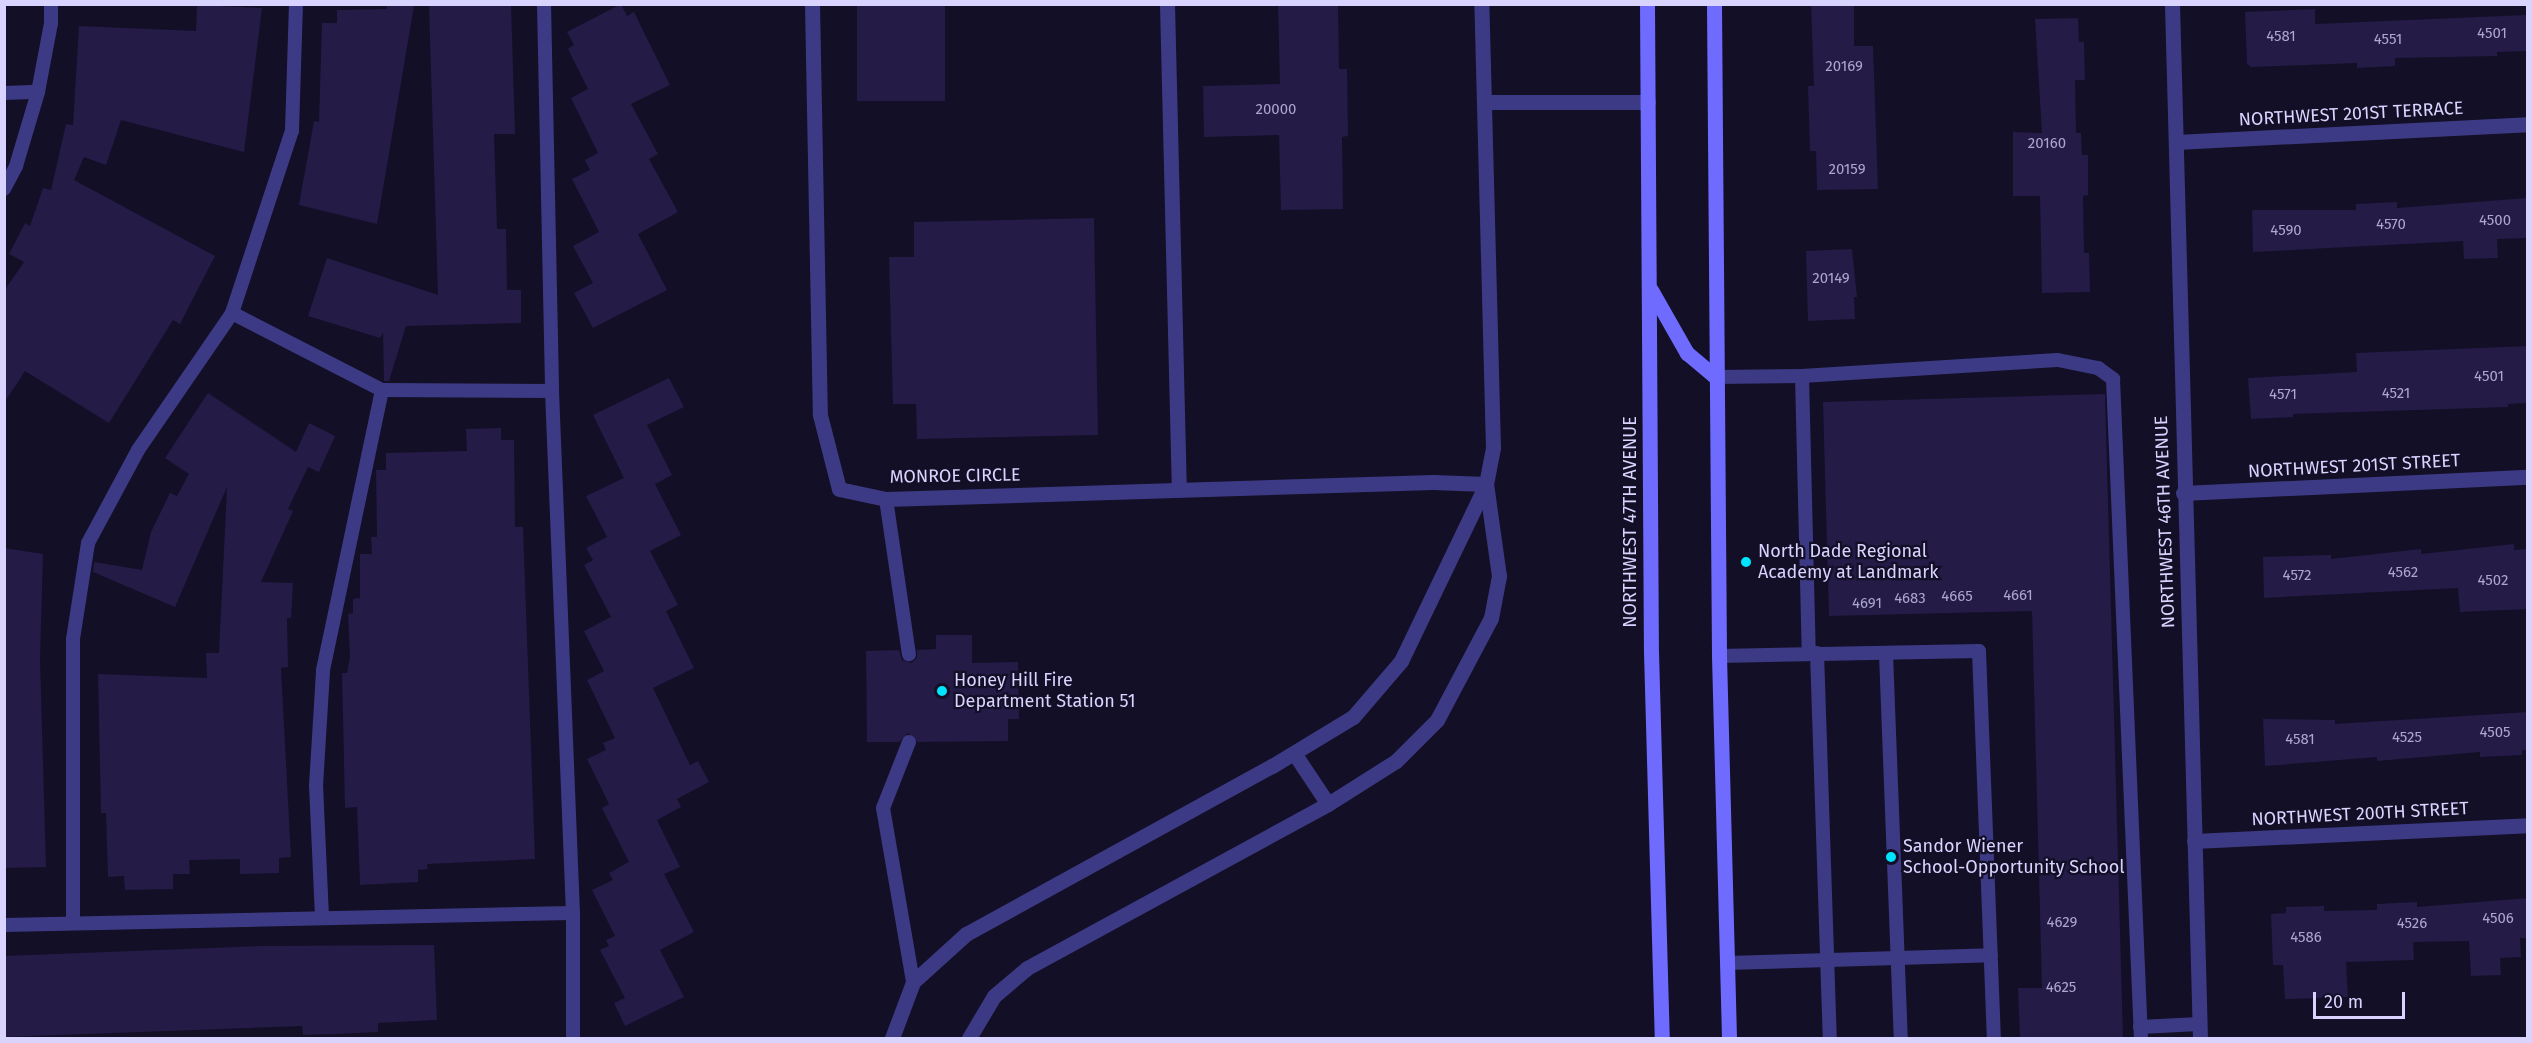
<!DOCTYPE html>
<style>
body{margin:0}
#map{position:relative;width:2532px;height:1043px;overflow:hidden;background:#130f26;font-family:"Fira Sans",sans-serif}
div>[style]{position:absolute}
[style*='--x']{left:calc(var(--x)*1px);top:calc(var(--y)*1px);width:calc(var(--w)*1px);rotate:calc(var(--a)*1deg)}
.building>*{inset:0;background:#241b47;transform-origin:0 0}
.service>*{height:14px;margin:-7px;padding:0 7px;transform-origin:7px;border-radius:7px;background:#3d3a85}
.minor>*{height:15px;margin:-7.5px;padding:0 7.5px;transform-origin:7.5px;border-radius:7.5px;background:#3d3a85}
.secondary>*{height:15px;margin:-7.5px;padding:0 7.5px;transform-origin:7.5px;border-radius:7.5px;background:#6f6bff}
.dots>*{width:16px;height:16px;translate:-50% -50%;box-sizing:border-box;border:3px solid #130f26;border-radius:50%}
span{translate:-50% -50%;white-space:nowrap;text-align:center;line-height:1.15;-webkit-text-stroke:4.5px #130f26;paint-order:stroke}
.number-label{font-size:15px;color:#aca6d1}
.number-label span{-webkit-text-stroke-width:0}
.street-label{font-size:18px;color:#d9d4ff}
.poi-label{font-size:18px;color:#d9d4ff}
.left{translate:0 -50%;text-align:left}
.frame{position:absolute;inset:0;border:6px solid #d9d4ff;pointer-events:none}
.scale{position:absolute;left:2313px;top:992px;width:92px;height:27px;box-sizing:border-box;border:3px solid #d9d4ff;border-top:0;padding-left:8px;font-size:18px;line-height:21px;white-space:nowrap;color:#d9d4ff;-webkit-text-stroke:4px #130f26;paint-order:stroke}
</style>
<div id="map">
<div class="building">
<div style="clip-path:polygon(511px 4px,515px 134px,494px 134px,497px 229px,506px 229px,507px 290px,521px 290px,521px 323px,406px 326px,389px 381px,384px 381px,383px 333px,380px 338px,308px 316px,327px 258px,438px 295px,429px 6px)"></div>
<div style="clip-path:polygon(621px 4px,627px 16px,634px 12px,670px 85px,631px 104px,658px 154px,649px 159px,678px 212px,638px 234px,667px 290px,593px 328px,574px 293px,593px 283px,573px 246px,599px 232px,572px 179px,590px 170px,585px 160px,598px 153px,571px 98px,588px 89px,568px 49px,574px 45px,567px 32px)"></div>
<div style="left:857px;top:4px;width:88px;height:97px"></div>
<div style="clip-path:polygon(1278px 4px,1338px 4px,1339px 69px,1347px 69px,1348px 136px,1342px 137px,1343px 209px,1281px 210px,1279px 135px,1204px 137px,1203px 86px,1280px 84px)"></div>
<div style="clip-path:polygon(1811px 4px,1854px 4px,1854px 46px,1873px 46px,1878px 189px,1817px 190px,1816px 151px,1810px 151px,1808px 86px,1814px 86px)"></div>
<div style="clip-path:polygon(197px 5px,262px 8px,244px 152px,121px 120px,106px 165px,84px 157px,74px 180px,215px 256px,180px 324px,173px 320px,109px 423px,25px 371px,4px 403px,4px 291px,24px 262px,9px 254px,25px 223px,30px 226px,43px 188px,51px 190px,66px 124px,73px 125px,79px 26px,196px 31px)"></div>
<div style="clip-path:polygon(387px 6px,414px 6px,377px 224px,299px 205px,314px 121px,319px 122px,322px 23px,337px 23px,337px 10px,387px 9px)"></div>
<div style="clip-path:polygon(2315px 9px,2315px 24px,2526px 15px,2527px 51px,2497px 52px,2497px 56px,2395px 58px,2395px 66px,2357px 68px,2357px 63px,2251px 67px,2247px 64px,2245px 12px)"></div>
<div style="clip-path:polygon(2078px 18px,2079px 42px,2084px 42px,2085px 80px,2075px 80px,2076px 133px,2081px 133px,2082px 155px,2088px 155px,2088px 195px,2083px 196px,2084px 253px,2089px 253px,2090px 292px,2042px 293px,2040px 196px,2013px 196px,2013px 132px,2042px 133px,2035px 19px)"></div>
<div style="clip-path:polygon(2527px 198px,2528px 238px,2497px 239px,2498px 258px,2464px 259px,2463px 241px,2253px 252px,2252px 210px,2356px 210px,2356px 204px,2397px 202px,2397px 208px)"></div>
<div style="clip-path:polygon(1094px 218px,1098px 435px,917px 439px,916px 404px,893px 404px,889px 257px,914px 257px,914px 222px)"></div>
<div style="clip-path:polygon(1852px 249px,1857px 297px,1854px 297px,1855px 319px,1808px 321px,1806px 251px)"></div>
<div style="clip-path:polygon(2528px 346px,2528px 403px,2508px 404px,2508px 407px,2293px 414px,2293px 417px,2251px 419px,2248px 378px,2357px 372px,2356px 353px)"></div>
<div style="clip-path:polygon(669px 378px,684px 407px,647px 425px,672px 475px,655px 484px,681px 535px,650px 551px,678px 605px,666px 611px,694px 668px,653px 688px,690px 765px,698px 761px,709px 782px,677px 799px,681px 807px,657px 820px,680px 867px,664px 874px,694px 932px,660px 950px,684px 997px,625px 1026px,614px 1003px,625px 998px,600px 950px,609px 946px,606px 940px,615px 936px,592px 890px,613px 880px,609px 873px,629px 862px,602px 808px,609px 804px,587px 759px,606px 750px,603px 743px,615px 738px,587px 680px,604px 671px,584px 631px,611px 617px,584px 565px,593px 560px,586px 548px,607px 537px,586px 496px,624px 478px,593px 415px)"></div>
<div style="clip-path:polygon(208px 393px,296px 452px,309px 423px,335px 436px,319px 472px,308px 467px,288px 509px,293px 511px,261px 582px,293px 583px,291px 618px,287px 618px,288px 667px,281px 668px,291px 857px,279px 858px,279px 873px,240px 874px,240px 859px,189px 860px,190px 874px,173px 874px,173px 889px,125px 890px,124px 876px,108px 877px,106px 813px,101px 813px,98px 674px,207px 678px,206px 653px,219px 653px,227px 487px,175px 607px,93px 572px,94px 562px,142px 570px,151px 532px,170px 493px,177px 496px,189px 474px,165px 458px)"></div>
<div style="clip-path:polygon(2105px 394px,2123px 1038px,2020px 1038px,2018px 988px,2042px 988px,2032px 611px,1829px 616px,1823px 402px)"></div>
<div style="clip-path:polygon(501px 428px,501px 440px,514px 440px,515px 527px,523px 527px,535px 859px,427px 864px,428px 869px,418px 870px,418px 882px,360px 885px,357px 807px,345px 808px,342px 673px,347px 673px,350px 657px,348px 614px,353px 613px,353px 599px,360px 598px,360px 554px,372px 554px,371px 537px,377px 537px,376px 470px,386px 470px,386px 453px,467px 451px,466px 429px)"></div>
<div style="clip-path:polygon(2514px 544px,2514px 550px,2528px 549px,2528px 609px,2460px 612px,2458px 588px,2264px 598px,2263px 557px,2331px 555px,2331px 559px,2421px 549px,2421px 554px)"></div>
<div style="clip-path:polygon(4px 548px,43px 554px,40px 658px,46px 867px,4px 868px)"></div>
<div style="clip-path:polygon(936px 635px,972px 635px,972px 663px,1018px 662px,1019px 719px,1008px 719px,1008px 741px,918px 742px,908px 733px,899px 742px,867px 742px,866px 651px,899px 650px,902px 660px,911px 663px,917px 658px,917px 650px,936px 649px)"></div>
<div style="clip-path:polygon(2528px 712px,2528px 750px,2522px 750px,2522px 755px,2480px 757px,2480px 752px,2377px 761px,2377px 757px,2265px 766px,2263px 719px,2335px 720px,2335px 724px)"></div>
<div style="clip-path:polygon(2528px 898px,2528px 938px,2520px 938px,2521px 957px,2500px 958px,2501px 975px,2471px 976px,2469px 941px,2413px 942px,2414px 960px,2346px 962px,2348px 997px,2285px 999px,2283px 965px,2273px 965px,2271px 914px,2286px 913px,2286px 907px,2324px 906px,2324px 911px,2377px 910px,2377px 904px,2417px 902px,2417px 907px)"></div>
<div style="clip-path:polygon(434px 945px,437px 1020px,378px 1023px,378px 1032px,335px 1034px,303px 1035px,302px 1026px,4px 1037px,4px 956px,260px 946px)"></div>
</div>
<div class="service">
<div style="--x:544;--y:4;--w:387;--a:88.8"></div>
<div style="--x:552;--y:391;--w:522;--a:87.7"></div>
<div style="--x:573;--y:913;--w:125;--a:90"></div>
<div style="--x:4;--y:93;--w:34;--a:-2"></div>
<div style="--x:4;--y:189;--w:26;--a:-62"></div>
<div style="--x:16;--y:166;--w:77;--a:-73.4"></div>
<div style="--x:38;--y:92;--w:70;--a:-79.3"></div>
<div style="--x:51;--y:23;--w:19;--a:-90"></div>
<div style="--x:232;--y:313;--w:169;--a:27.2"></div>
<div style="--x:382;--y:390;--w:170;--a:0.3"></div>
<div style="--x:1802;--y:376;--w:277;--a:88.6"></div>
<div style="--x:1716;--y:377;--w:86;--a:-0.7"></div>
<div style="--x:1802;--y:376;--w:256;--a:-3.6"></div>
<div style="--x:2058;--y:360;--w:41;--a:11.3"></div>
<div style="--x:2098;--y:368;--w:19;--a:36"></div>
<div style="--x:2113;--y:379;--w:660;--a:87.57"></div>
<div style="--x:886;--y:499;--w:157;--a:81.6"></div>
<div style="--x:1817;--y:653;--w:385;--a:88.1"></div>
<div style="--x:1886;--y:654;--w:384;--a:87.8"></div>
<div style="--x:1719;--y:656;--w:260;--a:-1.1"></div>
<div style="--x:1979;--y:651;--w:387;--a:87.8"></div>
<div style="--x:909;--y:742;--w:71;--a:111.5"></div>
<div style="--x:883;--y:808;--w:177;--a:80.2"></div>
<div style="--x:322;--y:917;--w:131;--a:-92.6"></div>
<div style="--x:316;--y:786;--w:116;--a:-86.5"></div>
<div style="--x:323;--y:670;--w:286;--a:-78.1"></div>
<div style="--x:73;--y:921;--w:282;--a:-90"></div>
<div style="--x:73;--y:639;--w:97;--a:-81.1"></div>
<div style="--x:88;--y:543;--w:106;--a:-61.7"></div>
<div style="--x:138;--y:450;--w:166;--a:-55.5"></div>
<div style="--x:232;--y:313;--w:192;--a:-71.8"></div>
<div style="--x:292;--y:131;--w:127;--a:-88.2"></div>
<div style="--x:4;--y:925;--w:569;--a:-1.21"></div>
<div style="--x:1727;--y:963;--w:264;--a:-1.7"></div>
<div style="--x:2140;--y:1027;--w:59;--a:-2.9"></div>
</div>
<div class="minor">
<div style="--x:812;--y:4;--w:411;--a:88.9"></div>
<div style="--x:820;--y:415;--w:76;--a:75.6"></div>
<div style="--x:839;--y:489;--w:48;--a:12"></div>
<div style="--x:886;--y:499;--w:547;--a:-1.78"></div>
<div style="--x:1433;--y:482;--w:53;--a:2.2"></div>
<div style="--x:1167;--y:4;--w:486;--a:88.6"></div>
<div style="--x:2172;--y:4;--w:1034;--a:88.45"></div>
<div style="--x:1484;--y:102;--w:164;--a:0"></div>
<div style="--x:2176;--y:142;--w:352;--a:-2.9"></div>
<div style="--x:2183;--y:493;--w:345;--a:-2.7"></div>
<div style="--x:1294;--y:753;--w:61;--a:56.3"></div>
<div style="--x:2194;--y:841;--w:334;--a:-2.7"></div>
<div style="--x:892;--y:1038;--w:60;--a:-69.4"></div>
<div style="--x:913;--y:982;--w:72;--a:-42.2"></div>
<div style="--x:966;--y:934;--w:349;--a:-28.8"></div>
<div style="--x:1272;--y:766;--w:95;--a:-31.2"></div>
<div style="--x:1353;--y:717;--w:74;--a:-49.4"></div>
<div style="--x:1401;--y:661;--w:196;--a:-64.3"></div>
<div style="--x:1486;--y:484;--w:37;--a:-79"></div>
<div style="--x:1493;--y:448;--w:444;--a:-91.5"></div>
<div style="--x:969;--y:1038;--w:49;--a:-59.2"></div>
<div style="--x:994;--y:996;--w:43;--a:-40.3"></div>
<div style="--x:1027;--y:968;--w:343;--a:-28.6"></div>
<div style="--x:1328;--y:804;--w:80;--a:-32.3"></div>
<div style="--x:1396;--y:761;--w:58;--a:-45"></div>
<div style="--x:1437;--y:720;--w:115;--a:-62.1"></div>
<div style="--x:1491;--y:618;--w:43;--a:-79.2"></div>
<div style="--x:1499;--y:576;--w:93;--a:-98"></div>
</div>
<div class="secondary">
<div style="--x:1647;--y:4;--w:648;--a:89.65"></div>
<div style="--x:1651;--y:652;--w:386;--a:88.4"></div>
<div style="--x:1714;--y:4;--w:652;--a:89.56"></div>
<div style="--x:1719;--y:656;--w:382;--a:88.5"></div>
<div style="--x:1651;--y:290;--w:73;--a:60.3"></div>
<div style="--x:1687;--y:353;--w:38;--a:40"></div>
</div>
<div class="dots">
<div style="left:1746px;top:562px;background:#00e5ff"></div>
<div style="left:942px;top:691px;background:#00e5ff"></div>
<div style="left:1891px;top:857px;background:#00e5ff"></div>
</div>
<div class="number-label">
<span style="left:2492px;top:34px">4501</span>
<span style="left:2281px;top:37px">4581</span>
<span style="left:2388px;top:40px">4551</span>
<span style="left:1844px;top:67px">20169</span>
<span style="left:1276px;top:110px">20000</span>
<span style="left:2047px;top:144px">20160</span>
<span style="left:1847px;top:170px">20159</span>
<span style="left:2495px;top:221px">4500</span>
<span style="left:2391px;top:225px">4570</span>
<span style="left:2286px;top:231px">4590</span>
<span style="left:1831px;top:279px">20149</span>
<span style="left:2489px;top:377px">4501</span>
<span style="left:2396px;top:394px">4521</span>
<span style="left:2283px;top:395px">4571</span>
<span style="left:2403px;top:573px">4562</span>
<span style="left:2297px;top:576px">4572</span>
<span style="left:2493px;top:581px">4502</span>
<span style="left:2018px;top:596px">4661</span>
<span style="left:1957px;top:597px">4665</span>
<span style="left:1910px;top:599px">4683</span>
<span style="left:1867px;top:604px">4691</span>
<span style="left:2495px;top:733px">4505</span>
<span style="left:2407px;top:738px">4525</span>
<span style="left:2300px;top:740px">4581</span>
<span style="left:2498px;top:919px">4506</span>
<span style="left:2062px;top:923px">4629</span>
<span style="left:2412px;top:924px">4526</span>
<span style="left:2306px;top:938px">4586</span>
<span style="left:2061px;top:988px">4625</span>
</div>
<div class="street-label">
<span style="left:2351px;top:114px;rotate:-3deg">NORTHWEST 201ST TERRACE</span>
<span style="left:2354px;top:466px;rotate:-3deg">NORTHWEST 201ST STREET</span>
<span style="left:955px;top:476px;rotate:-1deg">MONROE CIRCLE</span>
<span style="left:1630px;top:522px;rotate:-90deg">NORTHWEST 47TH AVENUE</span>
<span style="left:2165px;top:522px;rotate:-92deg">NORTHWEST 46TH AVENUE</span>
<span style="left:2360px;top:814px;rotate:-3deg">NORTHWEST 200TH STREET</span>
</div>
<div class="poi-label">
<span class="left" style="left:1758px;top:562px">North Dade Regional<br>Academy at Landmark</span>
<span class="left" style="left:954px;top:691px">Honey Hill Fire<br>Department Station 51</span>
<span class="left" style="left:1903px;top:857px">Sandor Wiener<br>School-Opportunity School</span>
</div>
<div class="frame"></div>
<div class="scale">20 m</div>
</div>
